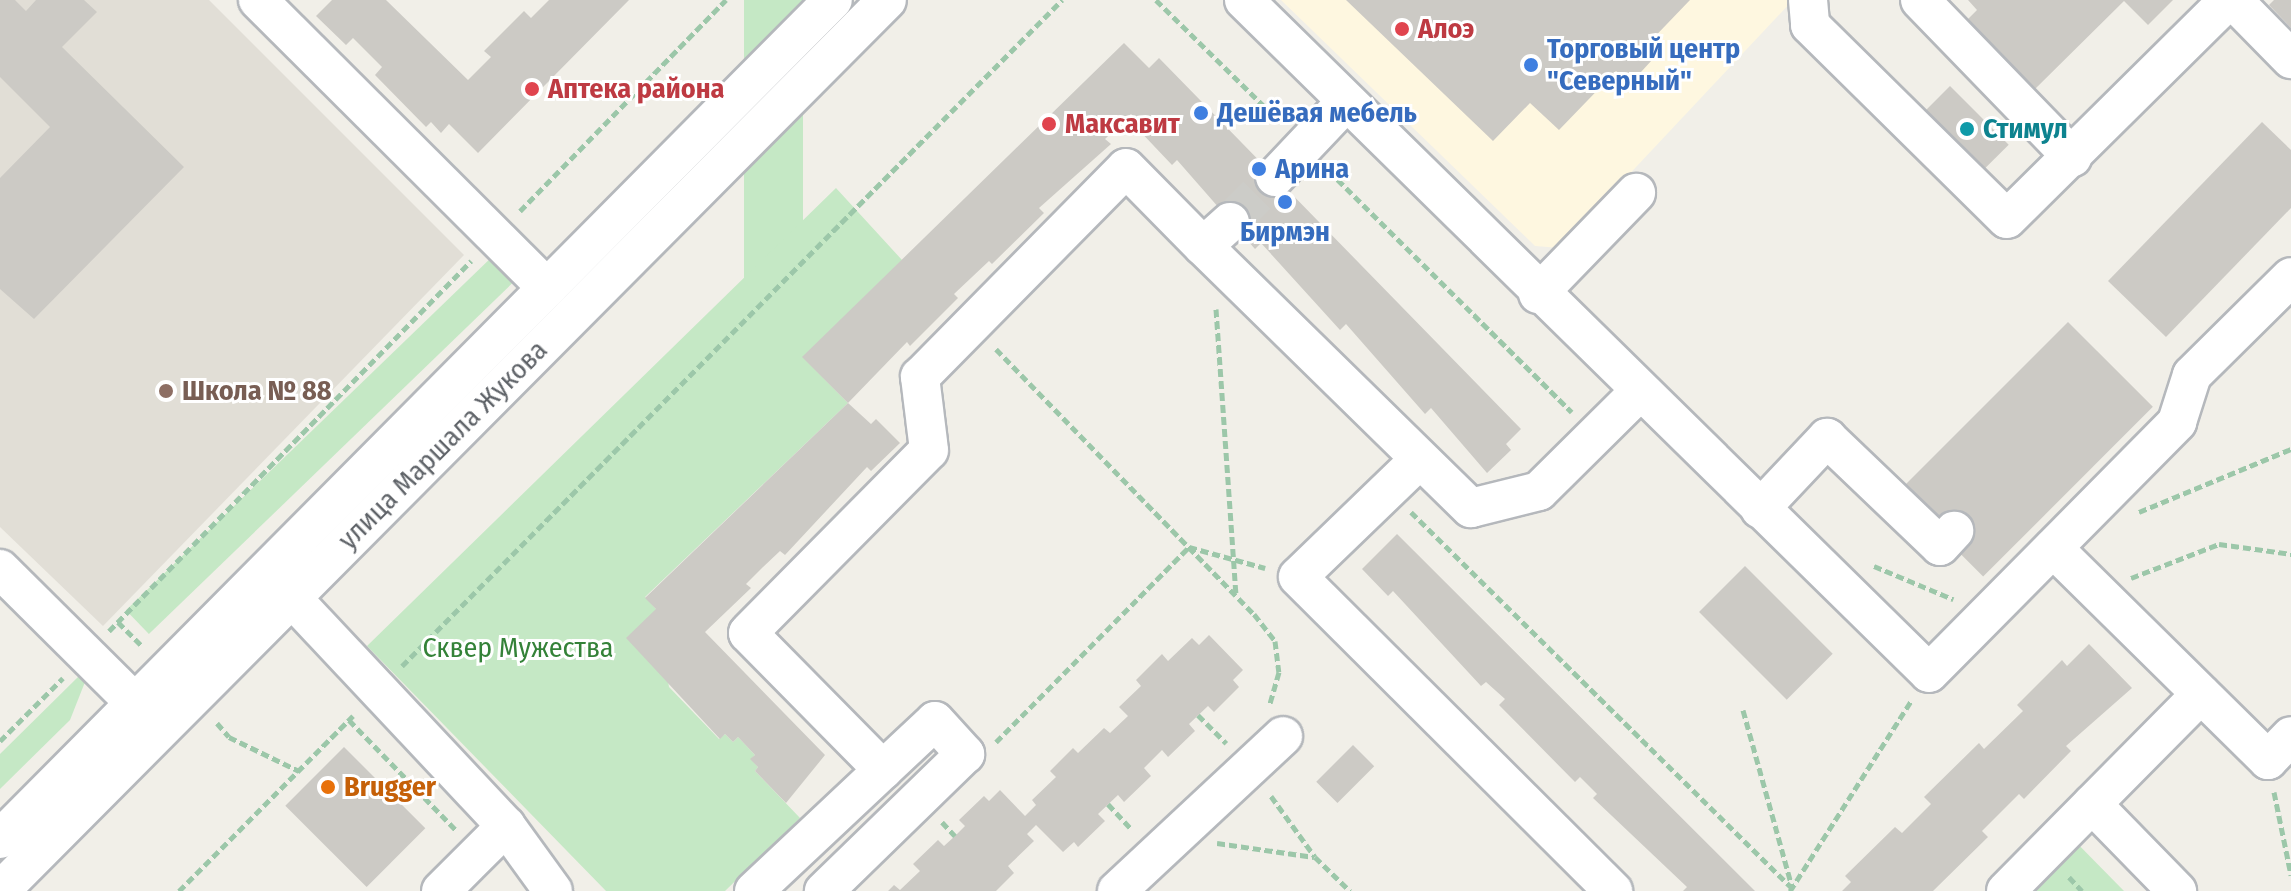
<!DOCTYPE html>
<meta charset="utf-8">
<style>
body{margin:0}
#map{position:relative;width:2291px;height:891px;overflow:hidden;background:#f1efe8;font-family:"Fira Sans Condensed",sans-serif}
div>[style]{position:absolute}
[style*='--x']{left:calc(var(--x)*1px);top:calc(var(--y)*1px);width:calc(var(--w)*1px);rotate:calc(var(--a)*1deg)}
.commercial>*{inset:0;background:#fef7e0}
.education>*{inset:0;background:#e1ded6}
.green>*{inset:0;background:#c5e8c5;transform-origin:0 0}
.building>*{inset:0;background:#cccac5;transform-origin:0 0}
.minor-tunnel>*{height:38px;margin-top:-19px;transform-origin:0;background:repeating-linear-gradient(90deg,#ccccc8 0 38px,transparent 0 57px)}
.path>*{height:5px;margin-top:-2.5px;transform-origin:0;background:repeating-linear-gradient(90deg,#9cc7a9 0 8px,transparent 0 12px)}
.roads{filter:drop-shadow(2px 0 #b5b8bc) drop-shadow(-2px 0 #b5b8bc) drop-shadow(0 2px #b5b8bc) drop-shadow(0 -2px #b5b8bc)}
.minor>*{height:38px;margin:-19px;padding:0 19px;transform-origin:19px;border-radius:19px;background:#fff}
.dots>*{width:22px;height:22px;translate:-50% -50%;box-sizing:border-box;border:4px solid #fff;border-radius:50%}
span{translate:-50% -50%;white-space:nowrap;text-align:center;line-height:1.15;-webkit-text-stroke:6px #fff;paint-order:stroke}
.health-label{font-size:28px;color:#be3a42;font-weight:700}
.left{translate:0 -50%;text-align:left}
.shop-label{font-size:28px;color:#366cbe;font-weight:700}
.culture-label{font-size:28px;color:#0d838f;font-weight:700}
.education-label{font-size:28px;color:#785e54;font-weight:700}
.street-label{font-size:28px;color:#5f6368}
.park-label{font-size:28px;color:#348238}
.food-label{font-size:28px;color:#c56008;font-weight:700}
</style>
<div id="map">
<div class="commercial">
<div style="clip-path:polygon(1281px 0,1793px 0,1560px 248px,1535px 246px)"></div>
</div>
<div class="education">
<div style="clip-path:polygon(0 0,209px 0,464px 255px,103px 626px,0 527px)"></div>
</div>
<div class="green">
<div style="left:744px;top:0;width:59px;height:328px"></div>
<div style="clip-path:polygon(836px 188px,902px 260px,803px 357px,848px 403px,645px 597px,656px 609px,669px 687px,719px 739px,725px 734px,733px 742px,738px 737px,755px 755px,751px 759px,758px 767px,755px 771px,800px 818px,725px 891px,606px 891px,367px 646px)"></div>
<div style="left:495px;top:254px;width:33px;height:513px;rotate:46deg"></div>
<div style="clip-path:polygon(79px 676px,85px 682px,70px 720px,0 789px,0 754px)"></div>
<div style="clip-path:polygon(2065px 831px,2124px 891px,2006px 891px)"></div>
</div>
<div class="building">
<div style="clip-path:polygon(0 0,15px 0,26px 11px,36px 0,84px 0,97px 12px,62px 47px,184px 167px,34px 319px,0 289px,0 178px,50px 127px,0 77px)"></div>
<div style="clip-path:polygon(332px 0,386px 0,468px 80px,491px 57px,484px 51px,524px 11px,531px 18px,549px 0,629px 0,478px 153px,449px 124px,441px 133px,431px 122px,426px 127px,375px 75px,382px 67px,353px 38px,346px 45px,316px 16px)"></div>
<div style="clip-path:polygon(1346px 0,1690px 0,1642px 50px,1652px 60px,1630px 84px,1616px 71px,1559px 130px,1530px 103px,1493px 141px)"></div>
<div style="clip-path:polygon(1968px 0,2173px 0,2148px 25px,2124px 1px,2035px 89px,1967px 20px,1977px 10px)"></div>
<div style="clip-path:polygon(2274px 0,2291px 0,2291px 28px,2269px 5px)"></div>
<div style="clip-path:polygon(1124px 43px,1149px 68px,1159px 58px,1521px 429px,1506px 444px,1511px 450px,1487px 473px,1431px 408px,1425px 414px,1346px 324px,1340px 330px,1261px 243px,1255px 249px,1177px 160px,1172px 165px,1135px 126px,1139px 123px,1131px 114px,1105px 139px,1111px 144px,1039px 208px,1044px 213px,992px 264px,989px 261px,954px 294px,958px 298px,910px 346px,907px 342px,848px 403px,802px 357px)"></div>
<div style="left:1950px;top:86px;width:83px;height:37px;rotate:45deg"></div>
<div style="clip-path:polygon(2262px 122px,2291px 150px,2291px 208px,2166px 337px,2108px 281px)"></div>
<div style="left:2068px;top:322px;width:120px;height:240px;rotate:45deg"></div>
<div style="clip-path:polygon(848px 403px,871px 424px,876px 419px,900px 443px,871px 471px,867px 467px,785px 555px,780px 551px,762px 568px,746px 584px,751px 588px,705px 632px,825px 755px,786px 803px,755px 771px,758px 767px,750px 759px,755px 755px,738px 737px,733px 742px,725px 734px,720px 739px,626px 638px,656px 609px,645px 598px)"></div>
<div style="clip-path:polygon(1397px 534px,1755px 891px,1683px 891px,1687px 887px,1593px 798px,1597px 794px,1580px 777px,1575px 782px,1499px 705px,1505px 699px,1486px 682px,1481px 686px,1393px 591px,1388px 596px,1362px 569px)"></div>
<div style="left:1745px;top:566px;width:124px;height:65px;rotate:45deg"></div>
<div style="clip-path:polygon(1209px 635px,1243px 670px,1233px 680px,1239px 687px,1214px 712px,1208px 706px,1189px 724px,1195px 731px,1168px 757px,1162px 750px,1144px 768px,1151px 776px,1124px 802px,1118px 795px,1098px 814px,1105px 821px,1078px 847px,1074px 842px,1063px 852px,1036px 825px,1027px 834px,1034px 841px,1008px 866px,1014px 873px,996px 891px,888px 891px,894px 885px,900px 890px,920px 871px,913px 864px,938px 840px,944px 846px,955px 836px,965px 826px,959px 820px,984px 796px,989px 801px,1000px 790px,1025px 816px,1036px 805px,1032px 800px,1056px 777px,1050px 771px,1073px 748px,1078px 753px,1104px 728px,1110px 733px,1128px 716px,1119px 707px,1141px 686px,1136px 680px,1162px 654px,1168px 661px,1192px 638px,1199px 645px)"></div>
<div style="clip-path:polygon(2089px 644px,2132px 688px,2066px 746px,2071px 751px,2024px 799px,2019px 794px,1982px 831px,1988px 837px,1933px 891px,1842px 891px,1851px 882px,1845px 876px,1895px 827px,1902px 833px,1931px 804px,1924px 797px,1979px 743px,1984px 749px,2023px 711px,2017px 705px,2062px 660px,2067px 666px)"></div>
<div style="left:1353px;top:745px;width:30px;height:52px;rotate:45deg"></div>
<div style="left:344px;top:747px;width:115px;height:83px;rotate:45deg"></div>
</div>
<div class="minor-tunnel">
<div style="--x:1230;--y:222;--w:64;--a:-45"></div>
</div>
<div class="path">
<div style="--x:1156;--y:0;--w:174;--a:44.5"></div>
<div style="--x:1329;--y:171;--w:342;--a:44.8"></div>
<div style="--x:520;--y:211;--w:295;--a:-45.7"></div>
<div style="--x:1216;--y:309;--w:286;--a:86"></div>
<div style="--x:996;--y:349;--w:370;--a:45.8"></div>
<div style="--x:1254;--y:614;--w:34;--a:52"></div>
<div style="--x:1275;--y:641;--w:31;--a:83"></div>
<div style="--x:1279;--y:672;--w:35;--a:106"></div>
<div style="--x:1411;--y:512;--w:535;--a:44.62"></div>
<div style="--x:2139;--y:512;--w:165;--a:-22.5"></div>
<div style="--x:1874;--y:566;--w:86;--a:22.7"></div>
<div style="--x:2131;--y:578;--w:94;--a:-21.1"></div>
<div style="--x:2219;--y:544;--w:73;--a:7.9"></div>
<div style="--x:118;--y:622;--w:35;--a:45"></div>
<div style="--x:109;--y:631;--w:518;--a:-45.63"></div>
<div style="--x:402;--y:666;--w:938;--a:-45.26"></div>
<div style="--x:1743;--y:710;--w:184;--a:74.5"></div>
<div style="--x:1198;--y:715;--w:40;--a:45"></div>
<div style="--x:349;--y:720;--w:153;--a:45.8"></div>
<div style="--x:217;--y:723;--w:18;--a:49"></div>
<div style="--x:229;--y:737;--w:78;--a:25.9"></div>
<div style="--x:0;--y:741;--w:89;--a:-45"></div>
<div style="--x:996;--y:742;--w:274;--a:-45.3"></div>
<div style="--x:1189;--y:547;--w:79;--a:15.4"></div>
<div style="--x:2274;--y:792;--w:85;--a:78.4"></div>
<div style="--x:1271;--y:796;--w:75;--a:54.2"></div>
<div style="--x:1315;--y:857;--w:49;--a:44.2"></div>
<div style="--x:1108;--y:804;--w:35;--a:47"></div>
<div style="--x:942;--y:822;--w:19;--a:47"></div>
<div style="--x:1217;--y:843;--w:98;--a:8.2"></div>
<div style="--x:2069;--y:877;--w:19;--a:47"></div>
<div style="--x:179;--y:891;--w:247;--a:-45.2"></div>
<div style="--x:1790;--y:891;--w:225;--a:-57.5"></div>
</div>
<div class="roads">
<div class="minor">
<div style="--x:258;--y:0;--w:408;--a:44.9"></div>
<div style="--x:1244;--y:0;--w:960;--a:44.49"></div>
<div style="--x:1929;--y:673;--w:353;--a:-45.3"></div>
<div style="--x:2177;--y:422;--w:49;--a:-72.3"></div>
<div style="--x:2192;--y:375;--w:139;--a:-44.7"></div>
<div style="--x:1808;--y:0;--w:25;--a:85"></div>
<div style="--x:1810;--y:25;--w:276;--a:44.6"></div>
<div style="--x:2007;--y:219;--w:311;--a:-44.7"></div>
<div style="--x:1920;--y:0;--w:219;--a:45.9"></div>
<div style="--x:2233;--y:0;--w:83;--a:45.5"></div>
<div style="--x:1275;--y:177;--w:103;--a:-46.6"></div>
<div style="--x:1230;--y:222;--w:36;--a:138"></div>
<div style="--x:1203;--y:246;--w:375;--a:44.4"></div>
<div style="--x:1471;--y:508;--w:70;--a:-14"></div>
<div style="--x:1539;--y:491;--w:141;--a:-44.7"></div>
<div style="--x:1538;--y:294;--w:141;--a:-45.9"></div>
<div style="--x:1419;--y:460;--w:168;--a:136"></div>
<div style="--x:1298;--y:577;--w:445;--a:44.9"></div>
<div style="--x:1760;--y:509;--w:98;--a:-46.7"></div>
<div style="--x:1827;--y:438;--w:156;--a:43.7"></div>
<div style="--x:1940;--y:546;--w:21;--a:-47"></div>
<div style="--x:2053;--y:548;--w:302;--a:44.6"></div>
<div style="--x:2268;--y:760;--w:33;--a:-46"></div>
<div style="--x:0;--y:569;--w:190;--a:44.8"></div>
<div style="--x:275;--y:580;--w:337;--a:46.8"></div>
<div style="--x:506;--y:826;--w:80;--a:54.1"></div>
<div style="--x:883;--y:770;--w:192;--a:-134.6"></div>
<div style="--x:748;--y:633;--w:257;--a:-45.3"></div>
<div style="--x:929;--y:450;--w:74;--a:-97"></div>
<div style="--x:920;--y:377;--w:293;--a:-45.4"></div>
<div style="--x:1126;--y:168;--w:110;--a:45.4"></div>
<div style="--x:2092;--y:804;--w:122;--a:45.7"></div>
<div style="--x:0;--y:839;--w:1182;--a:-45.21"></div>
<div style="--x:0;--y:891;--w:1257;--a:-45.13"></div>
<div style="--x:441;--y:891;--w:92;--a:-45"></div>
<div style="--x:754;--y:891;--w:248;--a:-43.2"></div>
<div style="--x:935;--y:721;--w:45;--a:47.7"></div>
<div style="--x:965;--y:754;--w:197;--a:135.8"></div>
<div style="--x:1117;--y:891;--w:227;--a:-43"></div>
<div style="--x:2006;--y:891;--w:277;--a:-45.3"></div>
</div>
</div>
<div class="dots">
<div style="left:1402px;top:29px;background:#e0444e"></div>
<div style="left:1531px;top:65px;background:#3f7fe0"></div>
<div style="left:532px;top:89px;background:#e0444e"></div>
<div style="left:1201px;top:113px;background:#3f7fe0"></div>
<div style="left:1049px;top:124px;background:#e0444e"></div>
<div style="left:1967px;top:129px;background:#0f9aa8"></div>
<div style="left:1259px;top:169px;background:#3f7fe0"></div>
<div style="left:1285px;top:202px;background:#3f7fe0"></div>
<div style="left:166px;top:391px;background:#8d6e63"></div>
<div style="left:328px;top:787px;background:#e8710a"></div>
</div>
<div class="health-label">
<span class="left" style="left:1418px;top:29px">Алоэ</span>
<span class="left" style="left:548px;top:89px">Аптека района</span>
<span class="left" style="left:1065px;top:124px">Максавит</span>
</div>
<div class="shop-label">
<span class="left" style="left:1547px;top:65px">Торговый центр<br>"Северный"</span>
<span class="left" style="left:1217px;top:113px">Дешёвая мебель</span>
<span class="left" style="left:1275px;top:169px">Арина</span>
<span style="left:1285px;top:232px">Бирмэн</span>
</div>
<div class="culture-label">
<span class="left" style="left:1983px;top:129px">Стимул</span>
</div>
<div class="education-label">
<span class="left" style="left:182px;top:391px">Школа № 88</span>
</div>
<div class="street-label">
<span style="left:443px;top:445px;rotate:-45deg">улица Маршала Жукова</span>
</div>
<div class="park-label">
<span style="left:518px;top:648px">Сквер Мужества</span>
</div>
<div class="food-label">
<span class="left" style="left:344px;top:787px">Brugger</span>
</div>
</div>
